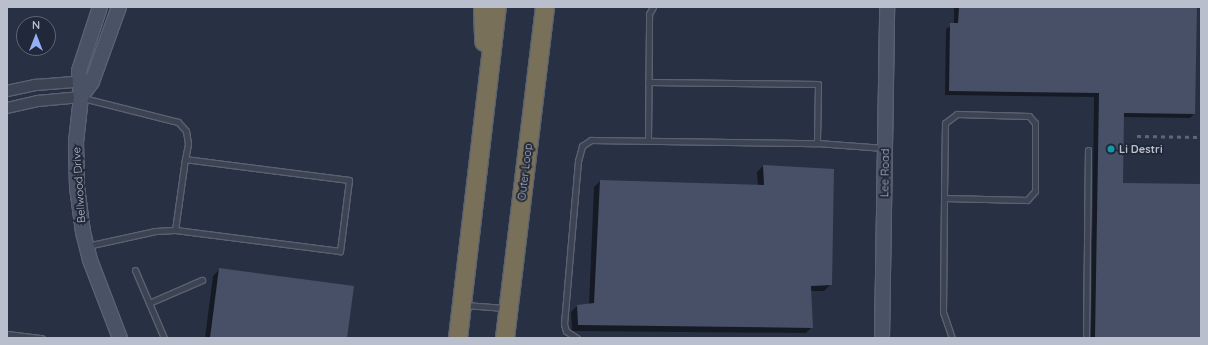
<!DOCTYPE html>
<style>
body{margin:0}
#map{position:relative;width:1208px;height:345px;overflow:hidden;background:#283144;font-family:Quicksand,sans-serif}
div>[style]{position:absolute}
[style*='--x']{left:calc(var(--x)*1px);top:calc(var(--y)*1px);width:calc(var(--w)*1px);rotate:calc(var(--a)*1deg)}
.shadow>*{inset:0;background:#0007}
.building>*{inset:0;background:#475066}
.roads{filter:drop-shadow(1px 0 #5b6171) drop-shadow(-1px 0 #5b6171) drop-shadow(0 1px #5b6171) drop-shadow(0 -1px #5b6171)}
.lane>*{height:5px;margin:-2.5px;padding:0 2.5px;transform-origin:2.5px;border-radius:2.5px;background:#3c4353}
.street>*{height:10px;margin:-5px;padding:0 5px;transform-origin:5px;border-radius:5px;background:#3c4353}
.secondary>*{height:14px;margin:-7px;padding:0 7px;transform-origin:7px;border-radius:7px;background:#4a5266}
.highway>*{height:18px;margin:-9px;padding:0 9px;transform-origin:9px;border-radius:9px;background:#797059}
.rail>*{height:3px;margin-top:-1.5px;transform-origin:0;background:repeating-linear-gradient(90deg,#5e677a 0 4px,transparent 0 8px)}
.dots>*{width:11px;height:11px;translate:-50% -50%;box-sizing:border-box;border:2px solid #212839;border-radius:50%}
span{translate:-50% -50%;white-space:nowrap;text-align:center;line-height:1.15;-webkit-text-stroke:4px #212839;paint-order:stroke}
.poi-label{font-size:11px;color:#babfcd;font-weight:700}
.left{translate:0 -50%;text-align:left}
.street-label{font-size:11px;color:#babfcd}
.frame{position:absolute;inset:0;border:8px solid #babfcd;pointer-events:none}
.north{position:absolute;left:16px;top:16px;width:40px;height:40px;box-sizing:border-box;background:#212839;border:1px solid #5e6474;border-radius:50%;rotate:0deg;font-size:11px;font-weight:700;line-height:16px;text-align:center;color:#babfcd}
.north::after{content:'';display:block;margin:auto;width:14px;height:18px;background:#94aff8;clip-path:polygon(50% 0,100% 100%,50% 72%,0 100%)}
</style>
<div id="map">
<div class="shadow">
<div style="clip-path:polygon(954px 7px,1196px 7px,1194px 114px,1190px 118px,1123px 117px,1122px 184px,1201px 185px,1201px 338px,1091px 338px,1094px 97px,945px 95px,946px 29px,954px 24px)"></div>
<div style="clip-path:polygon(763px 166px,831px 284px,824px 291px,811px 291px,812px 327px,806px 333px,572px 331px,571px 312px,577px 306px,589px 305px,594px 187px,600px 181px,758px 186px,757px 172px)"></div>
<div style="clip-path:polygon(220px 269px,346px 338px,205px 338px,213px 276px)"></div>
</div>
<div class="building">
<div style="clip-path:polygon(959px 7px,1197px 7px,1195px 114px,1124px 113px,1123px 183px,1201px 184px,1201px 338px,1095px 338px,1099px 93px,949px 91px,950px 23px,958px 23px)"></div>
<div style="clip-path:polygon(763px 165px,834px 169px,832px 285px,811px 286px,813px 328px,578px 325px,577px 305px,594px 303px,600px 180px,764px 185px)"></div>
<div style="clip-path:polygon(219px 268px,354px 286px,347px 338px,210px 338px)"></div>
</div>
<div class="roads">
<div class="lane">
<div style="--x:648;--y:82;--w:170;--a:0.7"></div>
<div style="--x:818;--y:84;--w:59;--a:91"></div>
<div style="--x:83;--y:98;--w:98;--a:14.2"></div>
<div style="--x:178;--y:122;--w:12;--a:48"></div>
<div style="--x:186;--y:131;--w:13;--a:81"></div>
<div style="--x:188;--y:144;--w:15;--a:101"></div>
<div style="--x:648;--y:140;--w:126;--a:-89.5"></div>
<div style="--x:649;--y:14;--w:8;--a:-60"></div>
<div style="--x:185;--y:159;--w:165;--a:7.3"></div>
<div style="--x:349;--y:180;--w:72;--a:97.2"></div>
<div style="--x:340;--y:251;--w:166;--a:-172.7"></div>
<div style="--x:175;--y:230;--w:72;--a:-82"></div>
<div style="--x:944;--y:198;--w:83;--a:1.4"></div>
<div style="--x:1027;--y:200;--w:12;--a:-48"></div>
<div style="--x:1035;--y:191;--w:68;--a:-90"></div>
<div style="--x:1035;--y:123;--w:9;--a:-131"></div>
<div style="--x:1029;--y:116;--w:72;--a:-178.4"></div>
<div style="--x:957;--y:114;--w:15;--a:143"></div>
<div style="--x:945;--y:123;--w:75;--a:90.8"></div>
<div style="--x:944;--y:198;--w:114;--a:90.5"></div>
<div style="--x:943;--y:312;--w:28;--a:71"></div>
<div style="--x:87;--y:246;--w:70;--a:-12.4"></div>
<div style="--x:155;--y:231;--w:20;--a:-3"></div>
<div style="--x:135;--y:270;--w:74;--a:66.9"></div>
<div style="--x:149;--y:303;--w:58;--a:-23.5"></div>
<div style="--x:465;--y:305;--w:40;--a:4.3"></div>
<div style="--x:7;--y:334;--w:35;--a:7"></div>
<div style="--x:577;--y:338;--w:13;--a:-148"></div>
<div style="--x:566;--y:331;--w:7;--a:-106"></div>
<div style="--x:564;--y:324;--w:164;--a:-85.1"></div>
<div style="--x:578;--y:161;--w:16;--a:-75"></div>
<div style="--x:582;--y:146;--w:11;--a:-34"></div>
<div style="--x:591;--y:140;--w:226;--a:0.8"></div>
<div style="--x:817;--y:143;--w:67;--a:4.3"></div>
<div style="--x:1086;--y:338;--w:188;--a:-89.4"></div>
</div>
<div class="street">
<div style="--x:7;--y:91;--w:30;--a:-12"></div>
<div style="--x:36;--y:85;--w:50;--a:-4.6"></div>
<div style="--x:7;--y:108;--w:32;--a:-13"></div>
<div style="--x:38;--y:101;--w:43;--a:-5.3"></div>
</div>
<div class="secondary">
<div style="--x:100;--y:7;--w:67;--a:108.2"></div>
<div style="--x:79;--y:71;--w:26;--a:86"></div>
<div style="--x:81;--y:97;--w:45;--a:96.3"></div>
<div style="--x:76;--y:142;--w:45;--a:88.7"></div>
<div style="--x:77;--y:187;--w:45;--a:82.4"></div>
<div style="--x:83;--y:232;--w:29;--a:76"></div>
<div style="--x:90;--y:260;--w:84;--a:69"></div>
<div style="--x:81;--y:97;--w:19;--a:-54"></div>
<div style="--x:92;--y:82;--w:80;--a:-70.2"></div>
<div style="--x:882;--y:338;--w:331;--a:-89.1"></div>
</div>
<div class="highway">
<div style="--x:483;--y:7;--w:35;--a:88"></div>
<div style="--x:458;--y:338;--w:333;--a:-83.3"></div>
<div style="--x:505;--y:338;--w:333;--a:-83.1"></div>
</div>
</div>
<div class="rail">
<div style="--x:1137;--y:136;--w:64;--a:0.9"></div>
</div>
<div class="dots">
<div style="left:1111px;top:149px;background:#0f9aa8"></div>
</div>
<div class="poi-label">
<span class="left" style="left:1119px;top:149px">Li Destri</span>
</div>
<div class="street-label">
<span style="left:525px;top:172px;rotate:-83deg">Outer Loop</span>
<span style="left:885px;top:173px;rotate:-89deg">Lee Road</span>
<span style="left:79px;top:185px;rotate:-94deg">Bellwood Drive</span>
</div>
<div class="frame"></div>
<div class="north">N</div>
</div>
